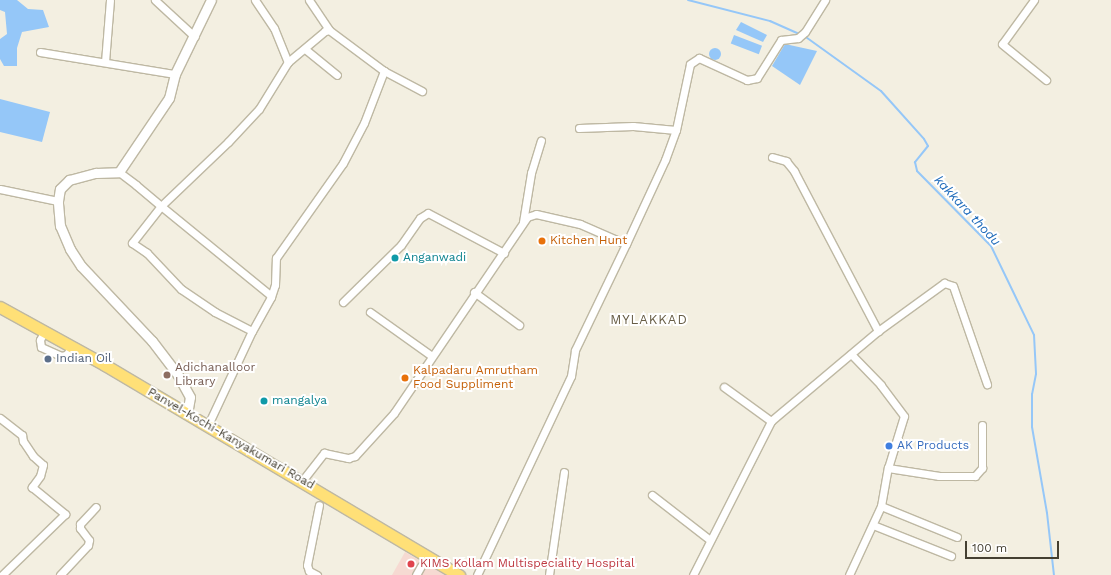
<!DOCTYPE html>
<style>
body{margin:0}
#map{position:relative;width:1111px;height:575px;overflow:hidden;background:#f3efe1;font-family:"Work Sans",sans-serif}
div>[style]{position:absolute}
[style*='--x']{left:calc(var(--x)*1px);top:calc(var(--y)*1px);width:calc(var(--w)*1px);rotate:calc(var(--a)*1deg)}
.medical>*{inset:0;background:#f6dad2}
.water>*{inset:0;background:#95c7f8;transform-origin:0 0}
.round{border-radius:50%}
.stream>*{height:2px;margin:-1px;padding:0 1px;transform-origin:1px;border-radius:1px;background:#95c7f8}
.roads{filter:drop-shadow(1px 0 #beb8a3) drop-shadow(-1px 0 #beb8a3) drop-shadow(0 1px #beb8a3) drop-shadow(0 -1px #beb8a3)}
.minor>*{height:7px;margin:-3.5px;padding:0 3.5px;transform-origin:3.5px;border-radius:3.5px;background:#fff}
.tertiary>*{height:9px;margin:-4.5px;padding:0 4.5px;transform-origin:4.5px;border-radius:4.5px;background:#fff}
.trunk>*{height:11px;margin:-5.5px;padding:0 5.5px;transform-origin:5.5px;border-radius:5.5px;background:#ffe077}
.dots>*{width:11px;height:11px;translate:-50% -50%;box-sizing:border-box;border:2px solid #fff;border-radius:50%}
span{translate:-50% -50%;white-space:nowrap;text-align:center;line-height:1.15;-webkit-text-stroke:4px #fff;paint-order:stroke}
.food-label{font-size:12px;color:#c56008}
.left{translate:0 -50%;text-align:left}
.culture-label{font-size:12px;color:#0d838f}
.service-label{font-size:12px;color:#4e5e75}
.education-label{font-size:12px;color:#785e54}
.street-label{font-size:12px;color:#443f31}
.shop-label{font-size:12px;color:#366cbe}
.health-label{font-size:12px;color:#be3a42}
.water-label{font-size:13px;color:#206cbb;font-style:italic}
.neighbourhood-label{font-size:13px;color:#685e47;letter-spacing:1px}
.scale{position:absolute;left:965px;top:541px;width:94px;height:18px;box-sizing:border-box;border:2px solid #443f31;border-top:0;padding-left:5px;font-size:12px;line-height:14px;white-space:nowrap;color:#443f31;-webkit-text-stroke:3px #fff;paint-order:stroke}
</style>
<div id="map">
<div class="medical">
<div style="clip-path:polygon(405px 552px,445px 575px,392px 575px)"></div>
</div>
<div class="water">
<div style="clip-path:polygon(0 0,17px 0,28px 9px,43px 10px,49px 27px,22px 32px,17px 48px,17px 66px,4px 66px,0 59px,0 39px,7px 34px,5px 12px,0 10px)"></div>
<div style="clip-path:polygon(741px 22px,767px 35px,763px 42px,736px 30px)"></div>
<div style="left:734px;top:35px;width:30px;height:9px;rotate:21deg"></div>
<div style="clip-path:polygon(785px 44px,817px 51px,800px 85px,772px 66px)"></div>
<div class="round" style="left:709px;top:48px;width:12px;height:12px"></div>
<div style="clip-path:polygon(0 99px,50px 112px,42px 142px,0 132px)"></div>
</div>
<div class="stream">
<div style="--x:688;--y:0;--w:85;--a:14.4"></div>
<div style="--x:770;--y:21;--w:32;--a:24"></div>
<div style="--x:803;--y:35;--w:96;--a:35.7"></div>
<div style="--x:881;--y:91;--w:64;--a:48.1"></div>
<div style="--x:924;--y:139;--w:8;--a:60"></div>
<div style="--x:928;--y:146;--w:21;--a:129"></div>
<div style="--x:915;--y:162;--w:9;--a:77"></div>
<div style="--x:917;--y:171;--w:105;--a:45.4"></div>
<div style="--x:991;--y:246;--w:99;--a:64.2"></div>
<div style="--x:1034;--y:335;--w:39;--a:87"></div>
<div style="--x:1036;--y:374;--w:20;--a:101"></div>
<div style="--x:1032;--y:394;--w:33;--a:90"></div>
<div style="--x:1032;--y:427;--w:87;--a:80.1"></div>
<div style="--x:1047;--y:513;--w:62;--a:83.6"></div>
</div>
<div class="roads">
<div class="minor">
<div style="--x:155;--y:0;--w:54;--a:42.8"></div>
<div style="--x:255;--y:0;--w:34;--a:56"></div>
<div style="--x:274;--y:28;--w:37;--a:68"></div>
<div style="--x:309;--y:0;--w:36;--a:56"></div>
<div style="--x:1034;--y:0;--w:54;--a:126"></div>
<div style="--x:1002;--y:44;--w:57;--a:39.3"></div>
<div style="--x:305;--y:49;--w:41;--a:39.1"></div>
<div style="--x:40;--y:52;--w:137;--a:9.3"></div>
<div style="--x:105;--y:62;--w:62;--a:-85.4"></div>
<div style="--x:579;--y:128;--w:54;--a:-2.1"></div>
<div style="--x:633;--y:126;--w:43;--a:5.3"></div>
<div style="--x:772;--y:157;--w:15;--a:16"></div>
<div style="--x:786;--y:161;--w:13;--a:51"></div>
<div style="--x:794;--y:171;--w:181;--a:62.3"></div>
<div style="--x:119;--y:172;--w:21;--a:37"></div>
<div style="--x:136;--y:185;--w:33;--a:40"></div>
<div style="--x:161;--y:206;--w:141;--a:39.2"></div>
<div style="--x:270;--y:295;--w:2;--a:63"></div>
<div style="--x:271;--y:297;--w:39;--a:119"></div>
<div style="--x:252;--y:331;--w:42;--a:-152.8"></div>
<div style="--x:215;--y:312;--w:41;--a:-145.9"></div>
<div style="--x:181;--y:289;--w:50;--a:-133.4"></div>
<div style="--x:147;--y:253;--w:18;--a:-146"></div>
<div style="--x:132;--y:243;--w:47;--a:-51.9"></div>
<div style="--x:161;--y:206;--w:93;--a:-43.7"></div>
<div style="--x:228;--y:142;--w:45;--a:-46.8"></div>
<div style="--x:259;--y:109;--w:55;--a:-58.3"></div>
<div style="--x:288;--y:62;--w:48;--a:-40"></div>
<div style="--x:325;--y:31;--w:4;--a:-14"></div>
<div style="--x:329;--y:30;--w:69;--a:36.7"></div>
<div style="--x:384;--y:71;--w:43;--a:27.8"></div>
<div style="--x:0;--y:189;--w:59;--a:11.7"></div>
<div style="--x:523;--y:222;--w:50;--a:-80.7"></div>
<div style="--x:531;--y:173;--w:34;--a:-73"></div>
<div style="--x:474;--y:292;--w:56;--a:36.3"></div>
<div style="--x:271;--y:297;--w:13;--a:-72"></div>
<div style="--x:275;--y:285;--w:27;--a:-88"></div>
<div style="--x:276;--y:258;--w:116;--a:-54.8"></div>
<div style="--x:343;--y:163;--w:45;--a:-62.3"></div>
<div style="--x:364;--y:123;--w:56;--a:-69"></div>
<div style="--x:343;--y:302;--w:81;--a:-44.5"></div>
<div style="--x:401;--y:245;--w:33;--a:-55"></div>
<div style="--x:420;--y:218;--w:9;--a:-32"></div>
<div style="--x:428;--y:213;--w:86;--a:27.8"></div>
<div style="--x:370;--y:312;--w:76;--a:35.4"></div>
<div style="--x:44;--y:332;--w:9;--a:117"></div>
<div style="--x:40;--y:340;--w:7;--a:82"></div>
<div style="--x:41;--y:347;--w:22;--a:24"></div>
<div style="--x:61;--y:356;--w:5;--a:-11"></div>
<div style="--x:66;--y:355;--w:10;--a:-53"></div>
<div style="--x:724;--y:387;--w:58;--a:35.9"></div>
<div style="--x:0;--y:418;--w:28;--a:38"></div>
<div style="--x:22;--y:435;--w:6;--a:81"></div>
<div style="--x:23;--y:441;--w:18;--a:56"></div>
<div style="--x:33;--y:456;--w:13;--a:42"></div>
<div style="--x:43;--y:465;--w:11;--a:105"></div>
<div style="--x:40;--y:476;--w:14;--a:126"></div>
<div style="--x:32;--y:487;--w:43;--a:39.3"></div>
<div style="--x:65;--y:514;--w:88;--a:135.9"></div>
<div style="--x:207;--y:427;--w:106;--a:-64.9"></div>
<div style="--x:888;--y:468;--w:52;--a:8.9"></div>
<div style="--x:939;--y:476;--w:36;--a:0"></div>
<div style="--x:975;--y:476;--w:11;--a:-49"></div>
<div style="--x:982;--y:468;--w:43;--a:-90"></div>
<div style="--x:302;--y:481;--w:36;--a:-52"></div>
<div style="--x:324;--y:453;--w:25;--a:12"></div>
<div style="--x:348;--y:458;--w:7;--a:-16"></div>
<div style="--x:355;--y:456;--w:58;--a:-47.8"></div>
<div style="--x:394;--y:413;--w:237;--a:-55.8"></div>
<div style="--x:527;--y:217;--w:9;--a:-18"></div>
<div style="--x:536;--y:214;--w:45;--a:12.8"></div>
<div style="--x:580;--y:224;--w:50;--a:23.5"></div>
<div style="--x:626;--y:244;--w:93;--a:-65.1"></div>
<div style="--x:665;--y:160;--w:32;--a:-70"></div>
<div style="--x:676;--y:130;--w:67;--a:-78"></div>
<div style="--x:690;--y:64;--w:11;--a:-34"></div>
<div style="--x:699;--y:58;--w:53;--a:24.6"></div>
<div style="--x:747;--y:80;--w:10;--a:-11"></div>
<div style="--x:757;--y:78;--w:45;--a:-57.7"></div>
<div style="--x:781;--y:40;--w:17;--a:-7"></div>
<div style="--x:798;--y:38;--w:9;--a:-41"></div>
<div style="--x:805;--y:32;--w:38;--a:-58"></div>
<div style="--x:652;--y:495;--w:73;--a:37.8"></div>
<div style="--x:881;--y:506;--w:82;--a:22.2"></div>
<div style="--x:873;--y:525;--w:84;--a:21.7"></div>
<div style="--x:60;--y:575;--w:41;--a:-47"></div>
<div style="--x:88;--y:545;--w:5;--a:-79"></div>
<div style="--x:89;--y:540;--w:15;--a:-127"></div>
<div style="--x:80;--y:528;--w:4;--a:-90"></div>
<div style="--x:80;--y:524;--w:23;--a:-47"></div>
<div style="--x:317;--y:575;--w:9;--a:-153"></div>
<div style="--x:309;--y:571;--w:6;--a:-108"></div>
<div style="--x:307;--y:565;--w:61;--a:-78.7"></div>
<div style="--x:416;--y:575;--w:10;--a:-61"></div>
<div style="--x:477;--y:575;--w:220;--a:-64.7"></div>
<div style="--x:571;--y:376;--w:26;--a:-81"></div>
<div style="--x:575;--y:350;--w:118;--a:-64.3"></div>
<div style="--x:549;--y:575;--w:104;--a:-81.7"></div>
<div style="--x:693;--y:575;--w:173;--a:-63.1"></div>
<div style="--x:771;--y:421;--w:140;--a:-40.1"></div>
<div style="--x:878;--y:331;--w:82;--a:-36"></div>
<div style="--x:944;--y:283;--w:9;--a:18"></div>
<div style="--x:953;--y:286;--w:104;--a:70.9"></div>
<div style="--x:849;--y:575;--w:76;--a:-65.1"></div>
<div style="--x:881;--y:506;--w:39;--a:-80"></div>
<div style="--x:888;--y:468;--w:54;--a:-72.9"></div>
<div style="--x:904;--y:416;--w:39;--a:-127"></div>
<div style="--x:881;--y:385;--w:43;--a:-134.1"></div>
</div>
<div class="tertiary">
<div style="--x:187;--y:414;--w:17;--a:-80"></div>
<div style="--x:190;--y:397;--w:25;--a:-119"></div>
<div style="--x:178;--y:375;--w:43;--a:-127.4"></div>
<div style="--x:152;--y:341;--w:103;--a:-133.4"></div>
<div style="--x:81;--y:266;--w:20;--a:-123"></div>
<div style="--x:70;--y:249;--w:25;--a:-113"></div>
<div style="--x:60;--y:226;--w:25;--a:-95"></div>
<div style="--x:58;--y:201;--w:12;--a:-81"></div>
<div style="--x:60;--y:189;--w:13;--a:-45"></div>
<div style="--x:69;--y:180;--w:28;--a:-15"></div>
<div style="--x:96;--y:173;--w:23;--a:-2"></div>
<div style="--x:119;--y:172;--w:89;--a:-56"></div>
<div style="--x:169;--y:98;--w:25;--a:-76"></div>
<div style="--x:175;--y:74;--w:82;--a:-64.1"></div>
</div>
<div class="trunk">
<div style="--x:0;--y:307;--w:120;--a:28.9"></div>
<div style="--x:105;--y:365;--w:412;--a:30.7"></div>
</div>
</div>
<div class="dots">
<div style="left:542px;top:241px;background:#e8710a"></div>
<div style="left:395px;top:258px;background:#0f9aa8"></div>
<div style="left:48px;top:359px;background:#5c6f8a"></div>
<div style="left:167px;top:375px;background:#8d6e63"></div>
<div style="left:405px;top:378px;background:#e8710a"></div>
<div style="left:264px;top:401px;background:#0f9aa8"></div>
<div style="left:889px;top:446px;background:#3f7fe0"></div>
<div style="left:411px;top:564px;background:#e0444e"></div>
</div>
<div class="food-label">
<span class="left" style="left:550px;top:241px">Kitchen Hunt</span>
<span class="left" style="left:413px;top:378px">Kalpadaru Amrutham<br>Food Suppliment</span>
</div>
<div class="culture-label">
<span class="left" style="left:403px;top:258px">Anganwadi</span>
<span class="left" style="left:272px;top:401px">mangalya</span>
</div>
<div class="service-label">
<span class="left" style="left:56px;top:359px">Indian Oil</span>
</div>
<div class="education-label">
<span class="left" style="left:175px;top:375px">Adichanalloor<br>Library</span>
</div>
<div class="street-label">
<span style="left:231px;top:439px;rotate:30deg">Panvel-Kochi-Kanyakumari Road</span>
</div>
<div class="shop-label">
<span class="left" style="left:897px;top:446px">AK Products</span>
</div>
<div class="health-label">
<span class="left" style="left:420px;top:564px">KIMS Kollam Multispeciality Hospital</span>
</div>
<div class="water-label">
<span style="left:967px;top:211px;rotate:47deg">kakkara thodu</span>
</div>
<div class="neighbourhood-label">
<span style="left:649px;top:320px">MYLAKKAD</span>
</div>
<div class="scale">100 m</div>
</div>
